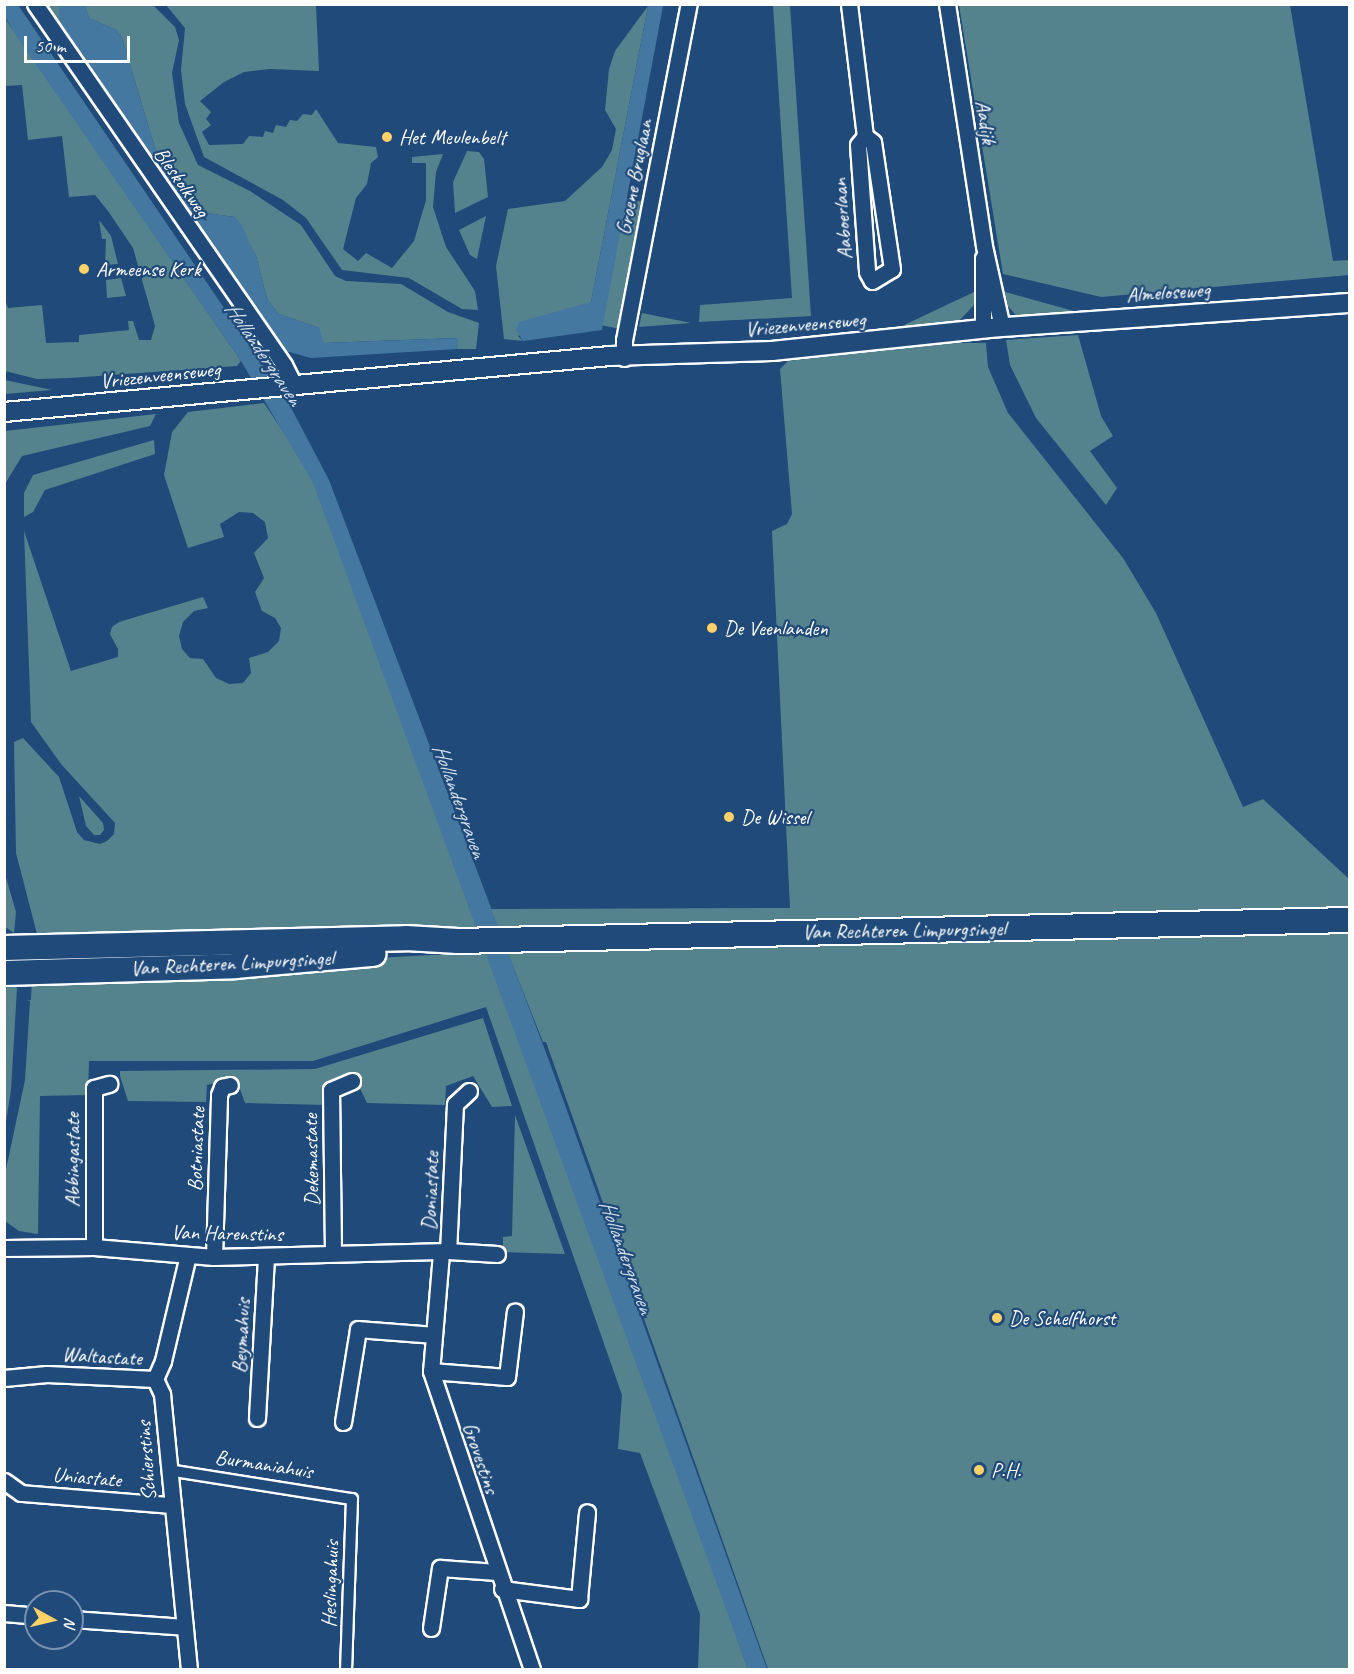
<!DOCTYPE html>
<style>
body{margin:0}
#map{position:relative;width:1354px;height:1674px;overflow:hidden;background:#1f4a7a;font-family:Caveat,sans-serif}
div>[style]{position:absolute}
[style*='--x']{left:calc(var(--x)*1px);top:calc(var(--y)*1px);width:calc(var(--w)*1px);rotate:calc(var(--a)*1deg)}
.green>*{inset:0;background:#55838d;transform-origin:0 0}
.water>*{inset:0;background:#4478a1}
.roads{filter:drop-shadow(2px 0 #fff) drop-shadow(-2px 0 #fff) drop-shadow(0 2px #fff) drop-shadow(0 -2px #fff)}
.pedestrian>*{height:10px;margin:-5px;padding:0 5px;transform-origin:5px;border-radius:5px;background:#1f4a7a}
.minor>*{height:15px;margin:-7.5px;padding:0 7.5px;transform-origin:7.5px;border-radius:7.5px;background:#1f4a7a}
.tertiary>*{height:18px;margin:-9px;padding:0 9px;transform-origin:9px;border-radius:9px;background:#1f4a7a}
.primary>*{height:24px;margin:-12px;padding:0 12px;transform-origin:12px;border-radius:12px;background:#1f4a7a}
.dots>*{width:16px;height:16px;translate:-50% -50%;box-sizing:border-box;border:3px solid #1f4a7a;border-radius:50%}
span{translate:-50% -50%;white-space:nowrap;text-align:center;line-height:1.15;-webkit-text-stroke:4.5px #1f4a7a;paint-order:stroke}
.street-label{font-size:21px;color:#fff}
.poi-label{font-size:21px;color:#fff}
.left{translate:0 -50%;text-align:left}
.water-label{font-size:22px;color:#d0dde8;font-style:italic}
.frame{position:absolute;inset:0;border:6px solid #fff;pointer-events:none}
.north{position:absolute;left:24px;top:1590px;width:60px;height:60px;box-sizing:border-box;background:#1f4a7a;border:2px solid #7992af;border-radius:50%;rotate:98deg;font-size:16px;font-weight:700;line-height:24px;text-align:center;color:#fff}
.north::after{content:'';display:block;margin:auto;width:21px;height:27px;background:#ffd166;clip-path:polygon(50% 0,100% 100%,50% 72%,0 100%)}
.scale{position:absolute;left:24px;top:36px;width:106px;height:27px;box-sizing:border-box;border:3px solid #fff;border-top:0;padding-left:8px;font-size:18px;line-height:21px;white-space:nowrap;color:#fff;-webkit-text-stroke:4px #1f4a7a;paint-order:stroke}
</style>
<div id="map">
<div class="green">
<div style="clip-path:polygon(44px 5px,59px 5px,59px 27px)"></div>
<div style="clip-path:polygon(85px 5px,153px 5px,175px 27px,179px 40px,172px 73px,179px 123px,198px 165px,250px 191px,301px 225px,335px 276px,346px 281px,401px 284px,448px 312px,479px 323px,476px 349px,458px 349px,457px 338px,323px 343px,319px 328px,279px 314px,267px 299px,256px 256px,235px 217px,199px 212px,155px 148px,122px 38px,116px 30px,89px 18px)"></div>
<div style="clip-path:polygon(166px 5px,316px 5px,319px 71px,270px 69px,244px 72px,224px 82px,200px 101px,211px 112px,206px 119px,211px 125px,202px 132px,209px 145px,243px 144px,249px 136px,263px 137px,265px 131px,273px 133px,276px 125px,286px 127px,290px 120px,297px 121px,303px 114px,312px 115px,316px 109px,338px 143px,376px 147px,378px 157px,371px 163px,367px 184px,356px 198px,343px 249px,358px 261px,366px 253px,392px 268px,414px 241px,426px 200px,426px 163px,412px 163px,412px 157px,443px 154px,436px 172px,433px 207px,446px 247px,475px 291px,478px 310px,462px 309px,409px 278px,342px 270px,306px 218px,283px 200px,204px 157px,185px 104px,181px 70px,185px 28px)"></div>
<div style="clip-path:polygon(773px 5px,790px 5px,811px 316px,699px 322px,700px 305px,792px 298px)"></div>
<div style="clip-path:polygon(959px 5px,1290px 5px,1333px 261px,1349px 260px,1349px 275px,1101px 297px,1003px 274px)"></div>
<div style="clip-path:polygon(648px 6px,591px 302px,518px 336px,523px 341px,504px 339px,496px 266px,508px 209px,565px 201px,602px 167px,612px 150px,616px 129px,605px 110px,609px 69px,615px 51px)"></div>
<div style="clip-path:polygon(4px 17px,241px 361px,237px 366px,70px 378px,37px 379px,5px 371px,5px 299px,8px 308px,42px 305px,46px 343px,79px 342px,79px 335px,129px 330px,128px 321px,133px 321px,139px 340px,151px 340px,155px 326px,133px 248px,108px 211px,95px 195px,69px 197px,62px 136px,28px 140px,22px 85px,5px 86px)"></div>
<div style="clip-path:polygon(467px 151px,479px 152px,484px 159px,488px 197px,455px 213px,453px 182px)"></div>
<div style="left:644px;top:202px;width:129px;height:18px;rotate:101deg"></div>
<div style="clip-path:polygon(486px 216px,479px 249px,477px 259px,470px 255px,459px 230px)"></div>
<div style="clip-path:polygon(99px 220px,111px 236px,118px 264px,105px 265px,106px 239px,102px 239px)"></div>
<div style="clip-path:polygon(121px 278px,126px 296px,107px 298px,106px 280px)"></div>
<div style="clip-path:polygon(974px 292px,975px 304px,957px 323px,900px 327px)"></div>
<div style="clip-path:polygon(1005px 292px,1081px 313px,1019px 319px,1008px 306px)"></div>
<div style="clip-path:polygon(642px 313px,691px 323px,639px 327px)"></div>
<div style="clip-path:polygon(1078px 335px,1101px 416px,1113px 436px,1090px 451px,1117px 488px,1106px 505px,1036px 418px,1010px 365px,1006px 340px)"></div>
<div style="clip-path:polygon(944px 343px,986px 343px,988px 367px,1008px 413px,1123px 558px,1156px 613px,1243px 807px,1263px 799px,1350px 880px,1349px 911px,498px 930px,490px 909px,790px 908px,772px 531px,787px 524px,792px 514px,780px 369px,788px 361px)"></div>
<div style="clip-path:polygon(5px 380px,52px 390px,5px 394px)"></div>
<div style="clip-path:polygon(264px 403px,302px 460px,319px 495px,478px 930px,38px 938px,16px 853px,14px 742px,23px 738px,59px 777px,77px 832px,84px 840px,100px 844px,107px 841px,114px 834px,115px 823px,61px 764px,31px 722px,24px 531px,71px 671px,118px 657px,118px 649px,110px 634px,112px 627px,119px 622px,203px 597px,208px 608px,194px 611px,183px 622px,179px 636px,182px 649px,190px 658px,203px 659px,216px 678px,229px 684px,243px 683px,251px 673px,249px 658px,268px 652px,279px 641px,281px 628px,275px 618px,262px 611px,255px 592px,264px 578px,254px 553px,268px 538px,265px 522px,253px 513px,239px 512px,220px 524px,224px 537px,188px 548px,164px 475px,172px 432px,188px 412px)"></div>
<div style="clip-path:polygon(156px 414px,150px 426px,22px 456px,5px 484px,5px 431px)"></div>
<div style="clip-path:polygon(154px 440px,155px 454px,45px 490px,33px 512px,24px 517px,24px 493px,33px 475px)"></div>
<div style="clip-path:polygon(79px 796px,103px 823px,104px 830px,100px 835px,94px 835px,86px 826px)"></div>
<div style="clip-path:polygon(5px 874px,16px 912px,14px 933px,5px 927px)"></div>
<div style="clip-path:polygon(1349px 929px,1349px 1669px,768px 1669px,546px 1042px,543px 1042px,507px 951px)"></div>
<div style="clip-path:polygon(486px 952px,647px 1386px,748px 1669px,698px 1669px,700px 1614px,640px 1453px,618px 1449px,622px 1395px,486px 1007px,313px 1061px,89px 1061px,88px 1095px,40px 1096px,38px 1234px,19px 1231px,5px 1221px,5px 1174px,25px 1080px,30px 1001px,26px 1001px,31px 1000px,32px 977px)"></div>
<div style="clip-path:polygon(5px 979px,17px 988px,11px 1090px,5px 1128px)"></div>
<div style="clip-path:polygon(483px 1018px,512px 1106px,492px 1107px,473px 1076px,446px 1086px,445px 1105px,367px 1103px,354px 1076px,326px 1105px,245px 1103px,236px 1078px,207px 1085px,206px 1102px,128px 1101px,120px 1076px,120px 1071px,315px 1069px)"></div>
<div style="clip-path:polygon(515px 1115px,565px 1254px,503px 1252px,503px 1237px,512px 1236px)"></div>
</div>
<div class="water">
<div style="clip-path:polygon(85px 4px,89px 18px,116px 30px,122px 38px,155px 148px,199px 212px,235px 217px,241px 224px,256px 256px,267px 299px,279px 314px,319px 328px,324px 343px,458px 338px,458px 349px,311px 358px,282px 350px,59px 27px,59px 5px)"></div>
<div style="clip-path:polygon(5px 5px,18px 5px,288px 402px,329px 480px,551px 1066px,767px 1669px,748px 1669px,313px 483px,241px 361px,19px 40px,5px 17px)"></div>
<div style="clip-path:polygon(648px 6px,663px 6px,602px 330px,523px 341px,516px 330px,519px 322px,591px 302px)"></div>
</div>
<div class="roads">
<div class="pedestrian">
<div style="--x:168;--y:1470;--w:186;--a:9"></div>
<div style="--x:352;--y:1499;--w:171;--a:92"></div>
</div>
<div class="minor">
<div style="--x:35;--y:4;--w:439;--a:55.4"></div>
<div style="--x:284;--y:365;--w:22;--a:63"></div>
<div style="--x:849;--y:4;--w:133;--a:83.1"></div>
<div style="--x:865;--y:136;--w:11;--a:128"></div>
<div style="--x:858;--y:145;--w:127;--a:85.9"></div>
<div style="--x:867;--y:272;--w:10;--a:61"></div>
<div style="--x:872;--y:281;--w:23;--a:-31"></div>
<div style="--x:892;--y:269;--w:128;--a:-98.5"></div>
<div style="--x:873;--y:142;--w:10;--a:-143"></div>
<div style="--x:947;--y:4;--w:245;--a:81.3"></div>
<div style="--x:984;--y:246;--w:83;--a:77.5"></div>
<div style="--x:983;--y:258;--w:71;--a:90"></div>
<div style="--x:624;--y:358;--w:18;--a:-90"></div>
<div style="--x:624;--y:340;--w:342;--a:-79.1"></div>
<div style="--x:469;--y:1091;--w:19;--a:137"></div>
<div style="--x:455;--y:1104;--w:147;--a:92.7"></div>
<div style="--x:448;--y:1251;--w:49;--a:3.5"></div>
<div style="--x:94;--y:1247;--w:159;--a:-90"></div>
<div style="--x:94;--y:1088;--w:16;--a:-15"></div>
<div style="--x:4;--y:1248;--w:90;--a:-0.6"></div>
<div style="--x:94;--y:1247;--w:120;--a:4.8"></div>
<div style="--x:214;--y:1257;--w:234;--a:-1.5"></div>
<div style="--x:333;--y:1252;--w:162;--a:-90.7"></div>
<div style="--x:331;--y:1090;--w:23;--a:-23"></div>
<div style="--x:441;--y:1253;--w:118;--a:94.8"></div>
<div style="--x:431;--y:1371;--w:316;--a:71.3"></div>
<div style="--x:188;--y:1255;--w:109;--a:103.3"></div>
<div style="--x:163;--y:1361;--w:20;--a:114"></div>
<div style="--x:155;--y:1379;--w:17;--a:65"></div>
<div style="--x:162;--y:1394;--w:277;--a:84.4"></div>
<div style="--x:214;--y:1257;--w:162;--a:-88.2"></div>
<div style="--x:219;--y:1095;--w:9;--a:-69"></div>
<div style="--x:222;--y:1087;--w:8;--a:-14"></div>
<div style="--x:431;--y:1371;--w:76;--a:4.5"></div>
<div style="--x:507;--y:1377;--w:66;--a:-83.1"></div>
<div style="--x:4;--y:1378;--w:43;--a:-5.3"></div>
<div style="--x:47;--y:1374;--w:108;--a:2.7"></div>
<div style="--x:257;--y:1418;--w:161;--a:-86.8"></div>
<div style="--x:343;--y:1422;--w:94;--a:-80.8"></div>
<div style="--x:358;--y:1329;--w:76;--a:4.5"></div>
<div style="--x:4;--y:1481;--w:21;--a:35"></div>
<div style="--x:21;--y:1493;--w:150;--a:4.6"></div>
<div style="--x:502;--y:1589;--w:78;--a:7.4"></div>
<div style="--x:579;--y:1599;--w:87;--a:-84.7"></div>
<div style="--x:4;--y:1613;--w:32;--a:5"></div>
<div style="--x:72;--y:1619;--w:113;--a:4"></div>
<div style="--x:431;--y:1628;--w:61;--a:-81.5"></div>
<div style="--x:440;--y:1568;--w:57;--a:4"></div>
</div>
<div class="tertiary">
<div style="--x:4;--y:412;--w:609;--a:-5.28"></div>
<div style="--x:610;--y:356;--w:162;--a:-1.8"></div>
<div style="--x:772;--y:351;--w:219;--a:-6"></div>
<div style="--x:990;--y:328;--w:361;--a:-4"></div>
</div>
<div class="primary">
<div style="--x:4;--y:948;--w:402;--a:-1.4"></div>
<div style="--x:406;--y:938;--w:52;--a:3.3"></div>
<div style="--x:458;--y:941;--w:892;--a:-1.35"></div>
<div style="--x:4;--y:973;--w:231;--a:-1.7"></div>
<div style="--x:235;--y:966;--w:139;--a:-5"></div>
</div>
</div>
<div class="dots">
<div style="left:387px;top:137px;background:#ffd166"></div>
<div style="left:84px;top:269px;background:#ffd166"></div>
<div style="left:712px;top:628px;background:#ffd166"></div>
<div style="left:729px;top:817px;background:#ffd166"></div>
<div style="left:997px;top:1318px;background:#ffd166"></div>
<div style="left:979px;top:1470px;background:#ffd166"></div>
</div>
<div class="street-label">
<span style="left:986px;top:122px;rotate:81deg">Aadijk</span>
<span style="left:634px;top:177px;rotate:-79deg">Groene Bruglaan</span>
<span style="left:182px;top:182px;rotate:55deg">Bleskolkweg</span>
<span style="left:842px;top:219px;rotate:-94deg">Aaboerlaan</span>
<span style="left:1168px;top:292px;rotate:-4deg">Almeloseweg</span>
<span style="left:805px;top:324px;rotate:-5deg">Vriezenveenseweg</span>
<span style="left:160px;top:375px;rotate:-6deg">Vriezenveenseweg</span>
<span style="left:904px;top:930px;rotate:-1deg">Van Rechteren Limpurgsingel</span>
<span style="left:232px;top:963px;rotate:-3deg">Van Rechteren Limpurgsingel</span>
<span style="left:196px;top:1149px;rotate:-88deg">Botniastate</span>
<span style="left:72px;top:1160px;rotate:-90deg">Abbingastate</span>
<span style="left:311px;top:1160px;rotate:-91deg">Dekemastate</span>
<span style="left:430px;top:1191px;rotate:-88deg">Doniastate</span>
<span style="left:227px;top:1233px;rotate:1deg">Van Harenstins</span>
<span style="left:241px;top:1336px;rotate:-87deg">Beymahuis</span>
<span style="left:102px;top:1356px;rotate:3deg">Waltastate</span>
<span style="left:481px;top:1458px;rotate:71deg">Grovestins</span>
<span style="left:146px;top:1461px;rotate:-94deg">Schierstins</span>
<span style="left:264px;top:1464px;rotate:9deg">Burmaniahuis</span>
<span style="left:87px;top:1477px;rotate:5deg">Uniastate</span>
<span style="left:330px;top:1584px;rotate:-88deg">Heslingahuis</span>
</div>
<div class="poi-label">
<span class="left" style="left:399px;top:137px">Het Meulenbelt</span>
<span class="left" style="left:96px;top:269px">Armeense Kerk</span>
<span class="left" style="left:724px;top:628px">De Veenlanden</span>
<span class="left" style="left:741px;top:817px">De Wissel</span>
<span class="left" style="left:1009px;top:1318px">De Schelfhorst</span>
<span class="left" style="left:991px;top:1470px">P.H.</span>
</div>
<div class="water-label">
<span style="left:263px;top:354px;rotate:56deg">Hollandergraven</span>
<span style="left:459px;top:801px;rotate:70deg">Hollandergraven</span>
<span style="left:626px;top:1257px;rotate:70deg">Hollandergraven</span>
</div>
<div class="frame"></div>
<div class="north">N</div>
<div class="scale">50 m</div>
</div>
